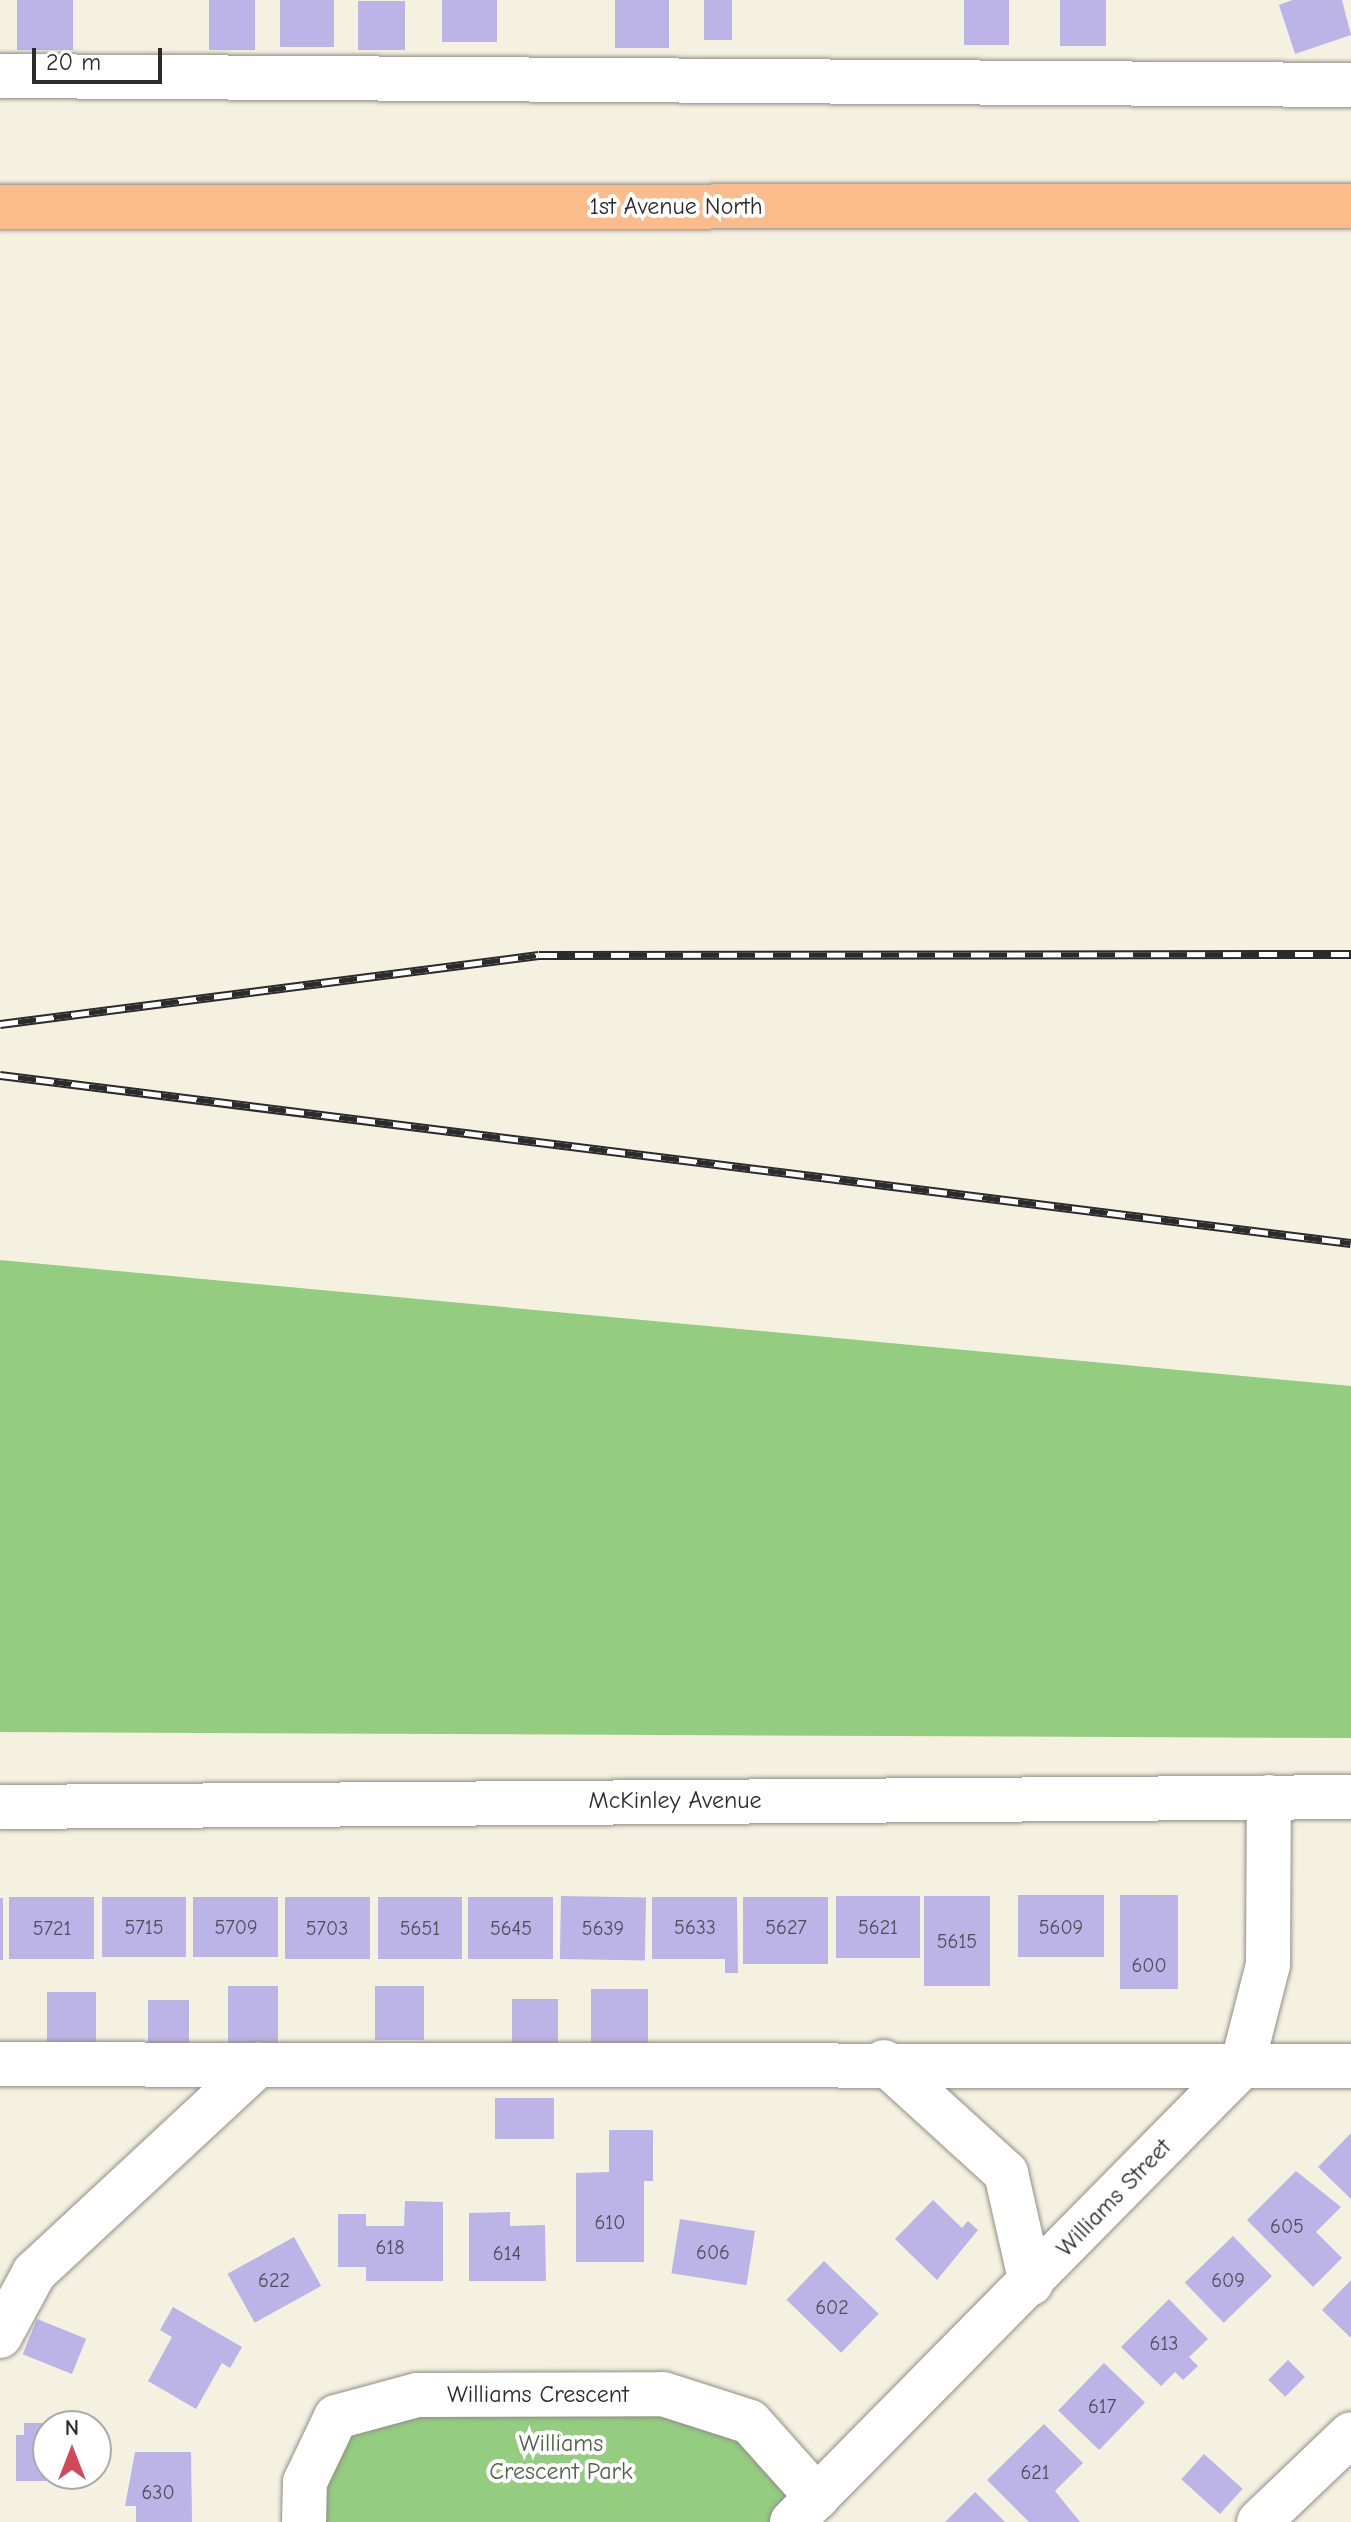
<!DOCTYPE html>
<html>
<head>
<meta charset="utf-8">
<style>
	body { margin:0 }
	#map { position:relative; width:1351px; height:2522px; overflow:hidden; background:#f5f1e1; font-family:"Comic Neue",sans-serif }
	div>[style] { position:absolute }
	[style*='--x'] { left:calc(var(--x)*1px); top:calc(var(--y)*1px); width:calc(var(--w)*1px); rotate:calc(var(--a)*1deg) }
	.green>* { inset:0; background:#94cc80 }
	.building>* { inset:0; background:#bcb3e6; transform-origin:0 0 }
	.roads { filter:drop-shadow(0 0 2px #908e86) drop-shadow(0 0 2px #908e86) }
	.minor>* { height:44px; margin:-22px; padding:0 22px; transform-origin:22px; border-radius:22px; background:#fff }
	.major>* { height:44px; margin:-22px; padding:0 22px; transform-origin:22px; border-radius:22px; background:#f9bc8a }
	.rail>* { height:9px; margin-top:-4.5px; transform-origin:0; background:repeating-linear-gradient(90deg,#fff 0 18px,#2b2b2b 0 36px); box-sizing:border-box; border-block:2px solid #2b2b2b }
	span { translate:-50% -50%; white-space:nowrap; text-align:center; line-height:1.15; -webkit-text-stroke:8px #fff; paint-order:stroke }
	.number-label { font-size:20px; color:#4f4d5a }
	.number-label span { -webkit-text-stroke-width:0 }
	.street-label { font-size:24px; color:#2b2b2b }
	.park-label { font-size:24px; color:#506349 }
	.north { position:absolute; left:32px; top:2410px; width:80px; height:80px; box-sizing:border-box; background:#fff; border:2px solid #aaa; border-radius:50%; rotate:0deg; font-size:22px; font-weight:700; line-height:32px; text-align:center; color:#2b2b2b }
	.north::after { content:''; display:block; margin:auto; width:28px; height:36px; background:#d1495b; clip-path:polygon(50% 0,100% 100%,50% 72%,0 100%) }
	.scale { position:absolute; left:32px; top:48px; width:130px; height:36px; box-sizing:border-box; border:4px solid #2b2b2b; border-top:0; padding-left:10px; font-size:24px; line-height:28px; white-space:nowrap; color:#2b2b2b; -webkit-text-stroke:6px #fff; paint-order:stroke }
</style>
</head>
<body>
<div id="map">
	<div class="green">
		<i style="clip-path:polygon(0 1260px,1351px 1386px,1351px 1738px,0 1732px)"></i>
		<i style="clip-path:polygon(417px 2395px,750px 2422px,817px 2497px,792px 2522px,304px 2522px,336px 2417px)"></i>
	</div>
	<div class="building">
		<i style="left:17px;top:0;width:56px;height:50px"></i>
		<i style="left:209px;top:0;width:46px;height:50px"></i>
		<i style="left:280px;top:0;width:54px;height:47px"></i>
		<i style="left:442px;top:0;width:55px;height:42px"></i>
		<i style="left:615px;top:0;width:54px;height:48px"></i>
		<i style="left:704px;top:0;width:28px;height:40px"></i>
		<i style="left:964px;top:0;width:45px;height:45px"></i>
		<i style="left:1060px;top:0;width:46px;height:46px"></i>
		<i style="clip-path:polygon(1292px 0,1342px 0,1351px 35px,1295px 54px,1279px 5px)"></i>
		<i style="left:358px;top:1px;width:47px;height:49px"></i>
		<i style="left:1104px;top:1895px;width:62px;height:86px;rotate:90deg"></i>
		<i style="left:1178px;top:1895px;width:94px;height:58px;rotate:90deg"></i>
		<i style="left:561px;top:1896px;width:85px;height:63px;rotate:1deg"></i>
		<i style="left:836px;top:1896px;width:84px;height:62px"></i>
		<i style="left:924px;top:1896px;width:66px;height:90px"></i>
		<i style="left:9px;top:1897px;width:85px;height:62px"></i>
		<i style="left:102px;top:1897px;width:84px;height:60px"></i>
		<i style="left:193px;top:1897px;width:85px;height:60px"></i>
		<i style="left:285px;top:1897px;width:85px;height:62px"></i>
		<i style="left:378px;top:1897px;width:84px;height:62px"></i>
		<i style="left:468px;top:1897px;width:85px;height:62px"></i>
		<i style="clip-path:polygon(652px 1897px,737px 1897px,738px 1973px,725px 1973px,725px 1959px,652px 1959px)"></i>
		<i style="left:743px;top:1897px;width:85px;height:67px"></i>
		<i style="left:0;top:1898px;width:3px;height:62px"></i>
		<i style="left:228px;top:1986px;width:50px;height:61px"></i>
		<i style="left:375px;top:1986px;width:49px;height:54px"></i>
		<i style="left:591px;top:1989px;width:57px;height:61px"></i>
		<i style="left:47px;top:1992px;width:49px;height:53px"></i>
		<i style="left:512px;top:1999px;width:46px;height:44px"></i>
		<i style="left:148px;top:2000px;width:41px;height:45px"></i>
		<i style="left:495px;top:2098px;width:59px;height:41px"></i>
		<i style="clip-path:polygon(609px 2130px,653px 2130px,653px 2181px,644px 2181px,644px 2262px,576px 2262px,576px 2173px,609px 2172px)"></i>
		<i style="clip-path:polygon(1351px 2133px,1351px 2199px,1318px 2167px)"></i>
		<i style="clip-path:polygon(1296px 2171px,1341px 2207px,1316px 2232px,1342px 2258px,1313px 2287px,1247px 2220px)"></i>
		<i style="clip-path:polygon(933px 2200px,962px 2228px,968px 2221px,978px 2230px,937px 2280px,895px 2239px)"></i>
		<i style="clip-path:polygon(405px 2201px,443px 2202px,443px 2281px,366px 2281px,366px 2267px,338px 2267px,338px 2214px,366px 2214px,366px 2226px,404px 2226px)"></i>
		<i style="clip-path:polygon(510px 2212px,510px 2226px,545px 2225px,546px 2281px,469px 2281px,469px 2213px)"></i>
		<i style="left:680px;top:2219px;width:76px;height:55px;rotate:9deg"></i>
		<i style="left:1233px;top:2236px;width:56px;height:67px;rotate:46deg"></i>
		<i style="left:294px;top:2237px;width:56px;height:76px;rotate:61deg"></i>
		<i style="left:824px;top:2261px;width:76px;height:54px;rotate:44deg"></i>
		<i style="clip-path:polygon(1351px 2280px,1351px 2338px,1322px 2310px)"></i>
		<i style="clip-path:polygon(1169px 2299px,1208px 2339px,1189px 2357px,1198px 2366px,1183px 2380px,1175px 2372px,1161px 2386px,1121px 2347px)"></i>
		<i style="clip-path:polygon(173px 2307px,242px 2347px,230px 2368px,222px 2363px,196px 2409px,148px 2381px,172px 2337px,160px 2330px)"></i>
		<i style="left:37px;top:2319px;width:53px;height:38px;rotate:22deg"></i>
		<i style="left:1288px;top:2360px;width:24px;height:28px;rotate:45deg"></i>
		<i style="left:1104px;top:2363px;width:57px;height:66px;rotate:44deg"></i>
		<i style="clip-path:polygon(24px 2423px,48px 2423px,48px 2474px,56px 2481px,16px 2481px,16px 2435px,24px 2435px)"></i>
		<i style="clip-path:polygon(1044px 2424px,1083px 2463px,1055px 2491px,1080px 2522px,1029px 2522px,987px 2480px)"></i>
		<i style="clip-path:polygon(135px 2452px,191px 2452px,192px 2522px,136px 2522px,136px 2506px,125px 2506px)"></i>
		<i style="left:1204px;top:2454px;width:52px;height:34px;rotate:42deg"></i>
		<i style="clip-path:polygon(975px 2492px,1005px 2522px,945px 2522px)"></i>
	</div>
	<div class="roads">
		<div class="minor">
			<i style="--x:0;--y:76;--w:1351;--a:0.38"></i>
			<i style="--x:0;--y:1807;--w:1351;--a:-0.42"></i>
			<i style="--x:884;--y:2062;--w:165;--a:42.3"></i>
			<i style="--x:1006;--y:2173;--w:113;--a:77.2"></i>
			<i style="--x:0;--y:2064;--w:258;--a:0.2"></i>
			<i style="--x:0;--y:2336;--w:72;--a:-61.6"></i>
			<i style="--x:34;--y:2273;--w:306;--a:-42.9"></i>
			<i style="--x:258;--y:2065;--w:1093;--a:0.05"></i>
			<i style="--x:304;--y:2522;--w:40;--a:-88.6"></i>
			<i style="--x:305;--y:2482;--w:72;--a:-64.5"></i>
			<i style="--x:336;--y:2417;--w:84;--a:-15.2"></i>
			<i style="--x:417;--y:2395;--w:246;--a:-0.2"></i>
			<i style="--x:663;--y:2394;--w:91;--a:17.8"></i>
			<i style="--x:750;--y:2422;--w:101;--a:48.2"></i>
			<i style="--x:792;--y:2522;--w:641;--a:-45.38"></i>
			<i style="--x:1242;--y:2066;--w:104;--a:-75.6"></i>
			<i style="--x:1268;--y:1965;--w:168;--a:-89.7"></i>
			<i style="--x:1259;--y:2522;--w:127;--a:-43.7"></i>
		</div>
		<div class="major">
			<i style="--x:0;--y:207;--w:1351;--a:-0.04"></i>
		</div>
	</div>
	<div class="rail">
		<i style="--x:0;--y:1024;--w:543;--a:-7.3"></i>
		<i style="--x:539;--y:955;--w:812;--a:-0.07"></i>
		<i style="--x:0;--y:1075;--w:1361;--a:7.09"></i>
	</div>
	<div class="number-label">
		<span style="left:144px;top:1927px">5715</span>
		<span style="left:236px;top:1927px">5709</span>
		<span style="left:695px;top:1927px">5633</span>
		<span style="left:786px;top:1927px">5627</span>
		<span style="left:878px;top:1927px">5621</span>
		<span style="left:1061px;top:1927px">5609</span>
		<span style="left:52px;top:1928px">5721</span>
		<span style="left:327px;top:1928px">5703</span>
		<span style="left:420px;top:1928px">5651</span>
		<span style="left:511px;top:1928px">5645</span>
		<span style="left:603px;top:1928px">5639</span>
		<span style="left:957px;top:1941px">5615</span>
		<span style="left:1149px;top:1965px">600</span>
		<span style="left:610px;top:2222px">610</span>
		<span style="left:1287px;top:2226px">605</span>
		<span style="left:390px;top:2247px">618</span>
		<span style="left:713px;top:2252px">606</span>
		<span style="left:507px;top:2253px">614</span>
		<span style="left:274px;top:2280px">622</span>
		<span style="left:1228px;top:2280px">609</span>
		<span style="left:832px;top:2307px">602</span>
		<span style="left:1164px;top:2343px">613</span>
		<span style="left:1102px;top:2406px">617</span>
		<span style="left:1035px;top:2472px">621</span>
		<span style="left:158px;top:2492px">630</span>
	</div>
	<div class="street-label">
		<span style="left:676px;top:207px">1st Avenue North</span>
		<span style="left:675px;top:1801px">McKinley Avenue</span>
		<span style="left:1114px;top:2198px;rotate:-46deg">Williams Street</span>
		<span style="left:538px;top:2395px">Williams Crescent</span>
	</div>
	<div class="park-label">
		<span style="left:561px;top:2458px">Williams<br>Crescent Park</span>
	</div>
	<div class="north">N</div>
	<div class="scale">20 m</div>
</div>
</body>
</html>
